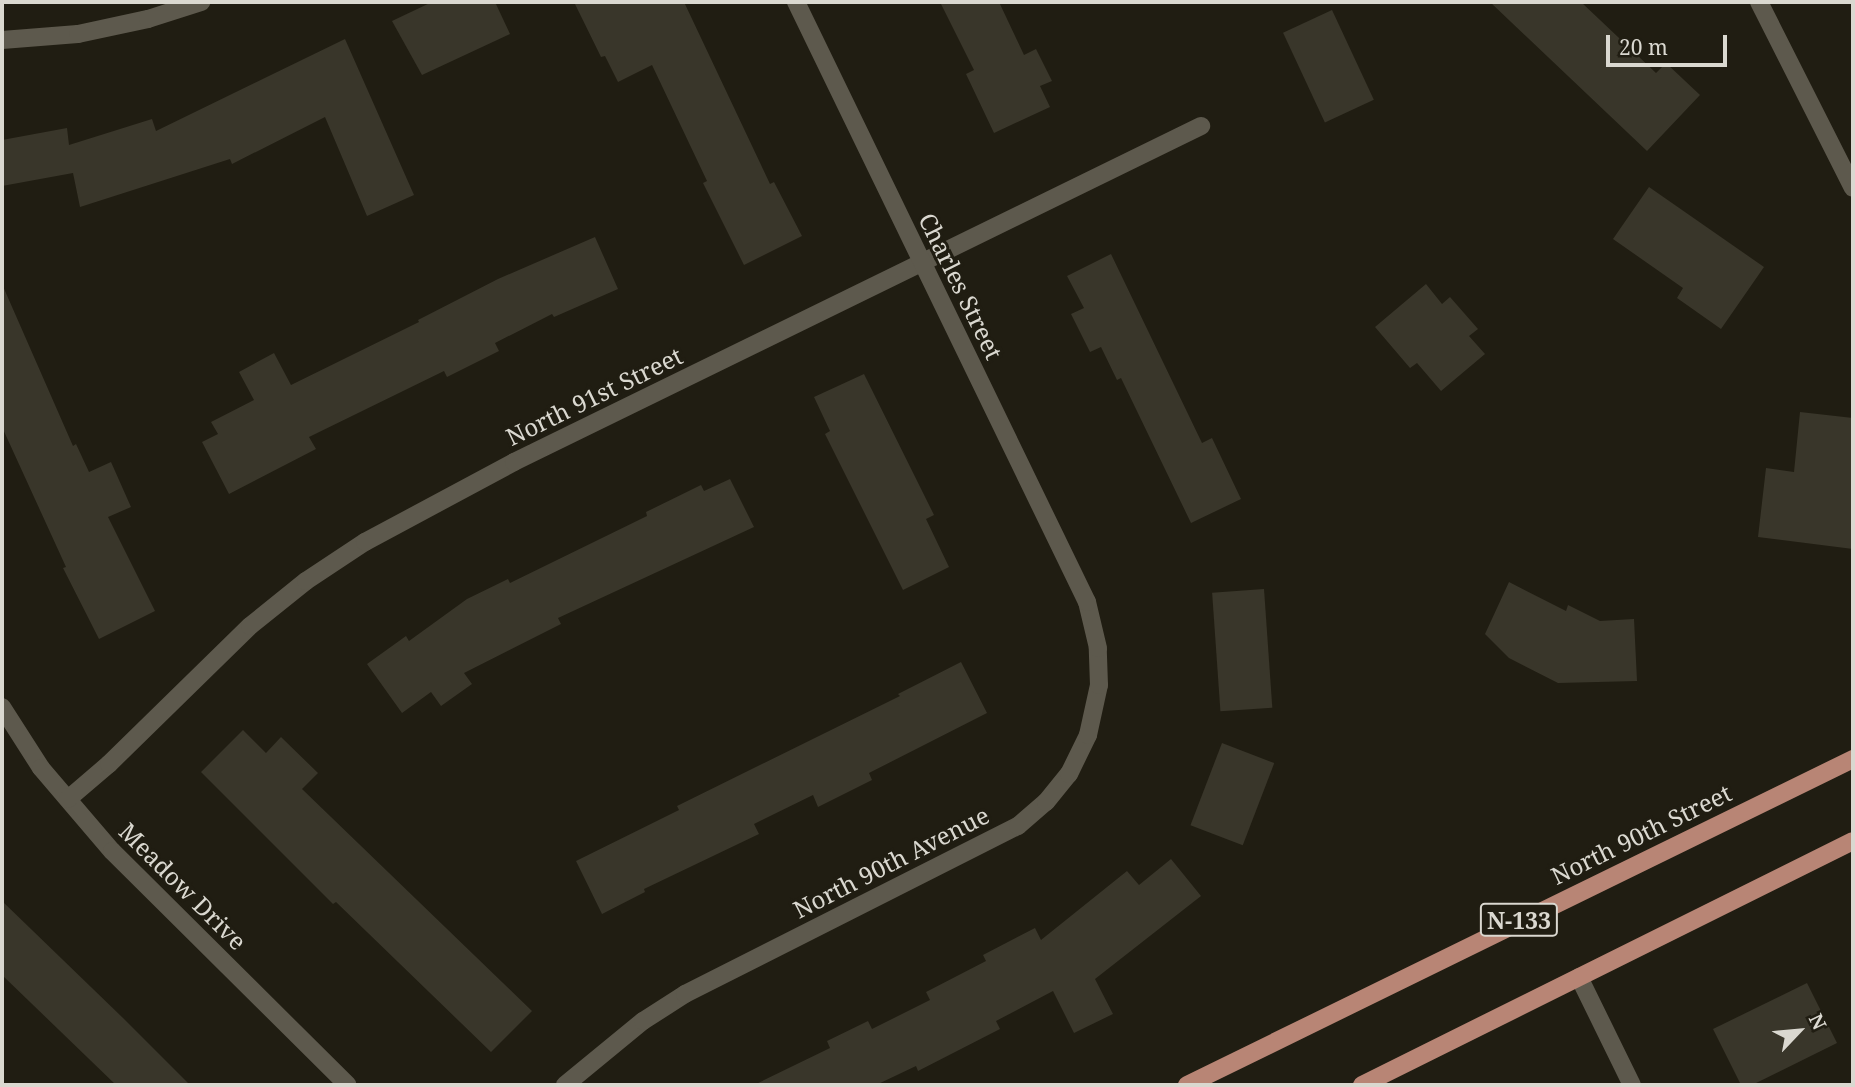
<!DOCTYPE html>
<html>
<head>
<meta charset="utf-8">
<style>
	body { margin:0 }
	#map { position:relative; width:1855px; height:1087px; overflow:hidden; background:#201d12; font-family:"Noto Serif",serif }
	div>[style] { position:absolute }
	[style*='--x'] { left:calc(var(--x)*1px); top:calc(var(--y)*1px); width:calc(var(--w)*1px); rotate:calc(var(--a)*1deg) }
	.building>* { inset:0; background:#39362a; transform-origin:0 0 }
	.minor>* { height:18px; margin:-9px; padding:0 9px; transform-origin:9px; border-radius:9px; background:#5d594d }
	.primary>* { height:18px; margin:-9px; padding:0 9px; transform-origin:9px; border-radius:9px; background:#b88575 }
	span { translate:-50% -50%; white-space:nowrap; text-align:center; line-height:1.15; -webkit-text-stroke:6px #201d12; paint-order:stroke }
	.shield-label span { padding:2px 5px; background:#201d12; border:2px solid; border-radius:5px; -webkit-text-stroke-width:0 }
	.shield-label { font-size:23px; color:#dad8d0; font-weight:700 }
	.street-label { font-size:24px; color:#dad8d0 }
	.frame { position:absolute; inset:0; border:4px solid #dad8d0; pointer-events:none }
	.north { position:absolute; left:1764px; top:996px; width:70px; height:70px; -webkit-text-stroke:5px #201d12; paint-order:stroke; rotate:64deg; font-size:19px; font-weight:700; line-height:28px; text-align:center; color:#dad8d0 }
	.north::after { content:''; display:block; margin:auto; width:24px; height:32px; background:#dad8d0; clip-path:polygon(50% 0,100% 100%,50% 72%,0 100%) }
	.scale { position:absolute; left:1606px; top:35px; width:121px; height:32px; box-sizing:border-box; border:4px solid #dad8d0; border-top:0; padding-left:9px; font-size:21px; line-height:24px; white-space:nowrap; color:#dad8d0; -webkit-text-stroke:5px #201d12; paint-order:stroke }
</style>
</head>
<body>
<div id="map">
	<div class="building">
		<i style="clip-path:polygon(432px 2px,495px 2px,510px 34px,422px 75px,392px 21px)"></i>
		<i style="clip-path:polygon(574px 2px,684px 2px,770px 184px,774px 182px,802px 236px,744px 265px,703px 183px,707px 181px,652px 65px,618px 82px,605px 56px,601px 57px)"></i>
		<i style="clip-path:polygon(940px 2px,999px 2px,1024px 55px,1036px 49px,1052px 81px,1040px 86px,1050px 107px,994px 133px,966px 74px,974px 70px)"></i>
		<i style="clip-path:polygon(1490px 2px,1581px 2px,1656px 73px,1666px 63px,1700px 95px,1647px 151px)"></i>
		<i style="left:1332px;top:10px;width:99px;height:54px;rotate:65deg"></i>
		<i style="clip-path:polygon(345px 39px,414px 195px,367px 216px,325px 117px,232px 164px,230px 159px,80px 207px,73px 173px,2px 186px,2px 140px,67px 128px,69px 145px,152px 119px,156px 131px)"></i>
		<i style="clip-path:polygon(1649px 187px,1764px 267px,1721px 329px,1677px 298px,1683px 288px,1613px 239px)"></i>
		<i style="clip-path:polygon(595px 237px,618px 289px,554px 317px,552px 314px,495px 343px,499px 351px,447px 377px,444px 371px,309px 437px,316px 449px,229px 494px,202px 442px,218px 434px,211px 422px,254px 400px,239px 372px,274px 353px,291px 385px,419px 322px,418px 320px,498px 279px)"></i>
		<i style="clip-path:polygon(1111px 254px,1202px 443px,1212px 438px,1241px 499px,1191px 523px,1121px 378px,1117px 380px,1101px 347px,1090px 352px,1071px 314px,1084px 308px,1067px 276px)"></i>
		<i style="clip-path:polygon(2px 284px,73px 446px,76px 444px,89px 472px,111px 462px,131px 507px,108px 517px,155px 611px,99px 639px,63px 568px,66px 567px,2px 427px)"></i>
		<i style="clip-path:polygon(1426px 284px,1442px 304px,1450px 297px,1478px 329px,1469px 336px,1485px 354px,1441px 391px,1417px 363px,1410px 368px,1375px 327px)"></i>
		<i style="clip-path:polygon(864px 374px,934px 515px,926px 519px,949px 567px,903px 590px,825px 434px,830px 431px,814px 397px)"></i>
		<i style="clip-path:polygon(1800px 412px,1853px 418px,1853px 549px,1758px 537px,1766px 468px,1794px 472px)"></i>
		<i style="clip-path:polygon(730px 479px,754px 527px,558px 618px,561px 624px,464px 673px,472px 684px,441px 706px,431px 692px,402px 713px,367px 664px,406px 636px,409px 641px,467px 599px,508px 579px,510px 583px,647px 516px,646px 512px,701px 485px,704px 491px)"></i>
		<i style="clip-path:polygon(1509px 582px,1566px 611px,1568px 605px,1600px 621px,1634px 619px,1637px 681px,1558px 683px,1509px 658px,1485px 634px)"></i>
		<i style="left:1264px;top:589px;width:119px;height:52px;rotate:86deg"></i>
		<i style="clip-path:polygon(961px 662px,987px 713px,869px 773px,872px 780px,818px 807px,813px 795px,754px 824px,759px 834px,644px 889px,645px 892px,602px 914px,576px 861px,679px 810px,677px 806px,900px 696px,898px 694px)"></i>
		<i style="clip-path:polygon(243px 730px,266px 753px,281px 737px,318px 773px,302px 789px,532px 1011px,491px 1052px,336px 902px,333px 904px,201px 772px)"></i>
		<i style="left:1222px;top:743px;width:56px;height:88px;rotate:21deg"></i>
		<i style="clip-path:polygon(1171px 859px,1201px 896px,1095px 979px,1113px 1014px,1074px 1033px,1053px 991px,996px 1021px,1000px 1029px,918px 1071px,916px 1066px,876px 1085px,754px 1085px,830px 1048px,827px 1041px,868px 1021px,872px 1029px,930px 1000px,926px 992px,986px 961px,983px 955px,1035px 928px,1041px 940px,1127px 871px,1139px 885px)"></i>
		<i style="clip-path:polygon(2px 901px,123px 1018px,190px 1085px,116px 1085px,2px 975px)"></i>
		<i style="clip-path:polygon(1807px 983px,1837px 1043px,1752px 1085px,1741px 1085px,1713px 1029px)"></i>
	</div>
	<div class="minor">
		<i style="--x:1759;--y:2;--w:208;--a:63.2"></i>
		<i style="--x:2;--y:40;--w:76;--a:-4.5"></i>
		<i style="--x:78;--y:34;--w:72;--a:-12.1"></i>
		<i style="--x:148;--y:19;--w:56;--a:-17.8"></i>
		<i style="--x:2;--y:707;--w:72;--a:57.4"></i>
		<i style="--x:41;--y:768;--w:109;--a:49.5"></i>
		<i style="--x:112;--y:851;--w:332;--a:44.8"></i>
		<i style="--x:68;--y:799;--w:54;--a:-40.5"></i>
		<i style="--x:109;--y:764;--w:197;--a:-44.4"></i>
		<i style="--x:250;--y:626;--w:72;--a:-38.8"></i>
		<i style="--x:306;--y:581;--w:71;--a:-33.5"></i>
		<i style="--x:365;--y:542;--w:169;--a:-28.2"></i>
		<i style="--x:514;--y:462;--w:765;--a:-26.06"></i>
		<i style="--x:1579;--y:977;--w:120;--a:63.9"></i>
		<i style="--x:565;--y:1085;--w:101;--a:-39.4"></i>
		<i style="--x:643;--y:1021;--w:50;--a:-32.7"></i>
		<i style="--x:685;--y:994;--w:373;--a:-26.8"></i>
		<i style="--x:1018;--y:826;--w:37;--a:-41"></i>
		<i style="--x:1046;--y:802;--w:36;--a:-51"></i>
		<i style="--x:1069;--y:774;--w:43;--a:-64"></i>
		<i style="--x:1088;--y:735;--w:51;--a:-77.6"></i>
		<i style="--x:1099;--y:685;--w:37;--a:-92"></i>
		<i style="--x:1098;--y:648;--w:47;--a:-103.4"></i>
		<i style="--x:1087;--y:602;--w:667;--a:-115.87"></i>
	</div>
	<div class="primary">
		<i style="--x:1187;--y:1085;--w:742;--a:-26.08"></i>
		<i style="--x:1362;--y:1085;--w:548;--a:-26.42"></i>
	</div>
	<div class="shield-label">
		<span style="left:1519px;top:920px">N-133</span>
	</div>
	<div class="street-label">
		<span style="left:961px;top:286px;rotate:64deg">Charles Street</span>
		<span style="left:594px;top:396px;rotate:-26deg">North 91st Street</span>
		<span style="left:1641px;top:834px;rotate:-26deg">North 90th Street</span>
		<span style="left:891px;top:862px;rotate:-27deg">North 90th Avenue</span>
		<span style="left:183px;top:886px;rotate:45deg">Meadow Drive</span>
	</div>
	<div class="frame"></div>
	<div class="north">N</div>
	<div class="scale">20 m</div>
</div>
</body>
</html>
